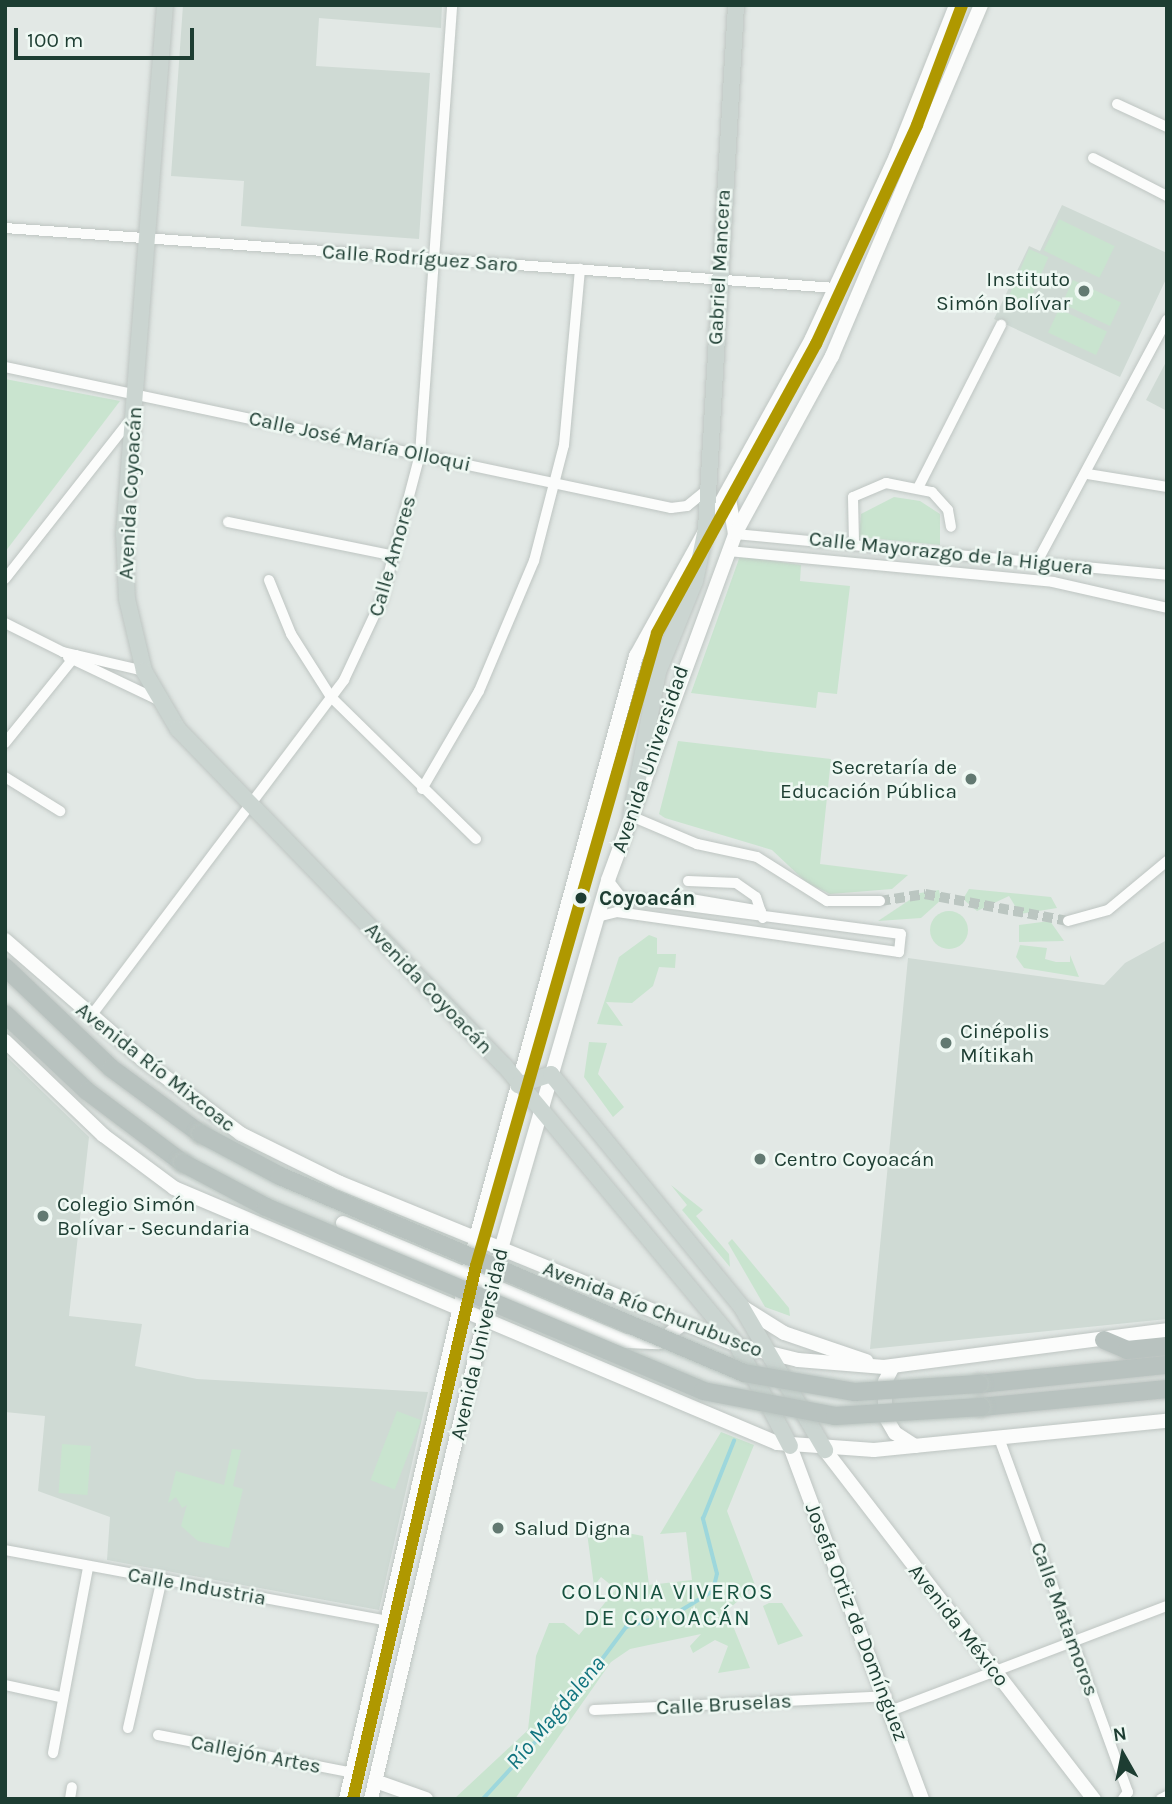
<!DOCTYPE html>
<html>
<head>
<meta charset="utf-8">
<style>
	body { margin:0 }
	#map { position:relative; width:1172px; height:1804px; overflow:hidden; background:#e2e8e5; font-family:Karla,sans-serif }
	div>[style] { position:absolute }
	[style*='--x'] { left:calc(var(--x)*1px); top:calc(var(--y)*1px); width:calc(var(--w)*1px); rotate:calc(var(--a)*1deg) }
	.built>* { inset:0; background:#cfdad4 }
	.green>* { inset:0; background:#c9e4cf; transform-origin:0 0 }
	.round { border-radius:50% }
	.stream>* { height:3.5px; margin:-1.75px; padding:0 1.75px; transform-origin:1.75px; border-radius:1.75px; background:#9dd7dc }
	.street-tunnel>* { height:10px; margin-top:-5px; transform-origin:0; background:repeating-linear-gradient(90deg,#bbc6c1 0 10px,transparent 0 15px) }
	.roads { filter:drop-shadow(0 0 2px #bec5c2) drop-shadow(0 0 2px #bec5c2) }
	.street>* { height:10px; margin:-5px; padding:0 5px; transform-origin:5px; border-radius:5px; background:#fbfcfb }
	.secondary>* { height:14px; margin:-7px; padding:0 7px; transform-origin:7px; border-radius:7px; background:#fbfcfb }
	.primary>* { height:16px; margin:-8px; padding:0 8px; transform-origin:8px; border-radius:8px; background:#cbd5d1 }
	.highway>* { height:18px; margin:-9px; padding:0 9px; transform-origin:9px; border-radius:9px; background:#b8c2bf }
	.bridges { filter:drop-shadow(0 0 2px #bbc5c1) drop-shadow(0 0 2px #bbc5c1) }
	.highway-bridge>* { height:18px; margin:-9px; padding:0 9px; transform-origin:9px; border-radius:9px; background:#b8c2bf }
	.metro-1>* { height:12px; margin:-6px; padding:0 6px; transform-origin:6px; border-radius:6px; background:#af9800 }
	.dots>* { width:19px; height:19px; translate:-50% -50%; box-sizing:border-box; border:4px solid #eff8f3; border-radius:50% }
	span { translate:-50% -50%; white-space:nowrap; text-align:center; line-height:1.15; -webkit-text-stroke:5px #eff8f3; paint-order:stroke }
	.street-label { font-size:21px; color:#1d3d32 }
	.poi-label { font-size:21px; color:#1d3d32 }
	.right { translate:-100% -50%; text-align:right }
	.left { translate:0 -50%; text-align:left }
	.stop-label { font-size:21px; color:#1d3d32; font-weight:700 }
	.neighbourhood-label { font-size:23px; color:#17513f; letter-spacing:2px }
	.water-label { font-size:23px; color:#11747f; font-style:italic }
	.frame { position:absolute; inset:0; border:7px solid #1d3d32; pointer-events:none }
	.north { position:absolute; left:1088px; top:1720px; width:70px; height:70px; -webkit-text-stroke:5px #eff8f3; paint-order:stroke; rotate:351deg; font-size:19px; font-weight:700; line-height:28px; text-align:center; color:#1d3d32 }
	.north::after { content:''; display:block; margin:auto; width:24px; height:32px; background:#1d3d32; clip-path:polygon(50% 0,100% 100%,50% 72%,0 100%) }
	.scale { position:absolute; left:14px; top:28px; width:180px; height:32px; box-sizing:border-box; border:4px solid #1d3d32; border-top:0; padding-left:9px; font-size:21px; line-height:24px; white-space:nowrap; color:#1d3d32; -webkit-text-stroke:5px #eff8f3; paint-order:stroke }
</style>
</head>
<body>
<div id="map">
	<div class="built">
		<i style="clip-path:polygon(183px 5px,442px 5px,441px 28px,319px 18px,316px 66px,430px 73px,419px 239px,241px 226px,244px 181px,171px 176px)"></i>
		<i style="clip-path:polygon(1062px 205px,1167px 253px,1167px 277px,1120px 377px,994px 319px,1029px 246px,1040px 251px)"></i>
		<i style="clip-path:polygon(1167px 360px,1167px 411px,1146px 400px)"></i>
		<i style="clip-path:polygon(1167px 940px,1167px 1319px,870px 1349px,908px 958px,1104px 985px,1125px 963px)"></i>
		<i style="clip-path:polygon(5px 1055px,89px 1137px,69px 1316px,142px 1324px,135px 1366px,197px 1379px,428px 1392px,379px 1610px,107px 1560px,110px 1517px,38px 1491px,45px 1416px,5px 1412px)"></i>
	</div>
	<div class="green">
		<i style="left:1059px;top:219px;width:62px;height:35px;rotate:26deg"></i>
		<i style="left:1029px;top:249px;width:21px;height:55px;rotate:23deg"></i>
		<i style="left:1073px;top:280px;width:53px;height:26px;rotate:25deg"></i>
		<i style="left:1059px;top:309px;width:53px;height:26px;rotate:25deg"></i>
		<i style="clip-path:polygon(5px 379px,120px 401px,5px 552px)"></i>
		<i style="clip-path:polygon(894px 497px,920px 501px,940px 514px,940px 545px,859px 537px,861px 514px)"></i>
		<i style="clip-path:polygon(740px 556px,801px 565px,800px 581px,850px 586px,837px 694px,818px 692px,816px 708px,691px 693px)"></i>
		<i style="clip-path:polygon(678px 741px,831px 759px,820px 864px,908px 875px,892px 889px,830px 894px,806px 882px,772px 850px,665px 818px,659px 814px)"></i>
		<i style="clip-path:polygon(969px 889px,1051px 897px,1057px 908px,1020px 914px,1009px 896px,977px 911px,963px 899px)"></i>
		<i style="clip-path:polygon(939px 890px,941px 900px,921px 918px,878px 921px,920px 893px)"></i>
		<i class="round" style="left:930px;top:911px;width:38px;height:38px"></i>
		<i style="clip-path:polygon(1050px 921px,1064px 941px,1019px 942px,1019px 925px)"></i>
		<i style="clip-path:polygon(649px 935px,657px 938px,657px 954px,676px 954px,675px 968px,659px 967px,653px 986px,632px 1003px,606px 1002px,623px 1026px,597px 1024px,619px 957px)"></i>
		<i style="clip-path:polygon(1020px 945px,1047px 948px,1045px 959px,1056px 962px,1070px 962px,1070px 955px,1079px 977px,1024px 968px,1016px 957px)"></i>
		<i style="clip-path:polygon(589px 1042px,607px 1043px,598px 1074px,624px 1107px,613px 1117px,584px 1077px)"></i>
		<i style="clip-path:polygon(671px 1185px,703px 1210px,696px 1216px,729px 1254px,730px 1267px,682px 1210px,687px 1205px)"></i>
		<i style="clip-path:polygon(732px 1239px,789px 1308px,790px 1316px,765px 1307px,728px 1243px)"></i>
		<i style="left:397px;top:1411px;width:26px;height:74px;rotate:21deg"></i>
		<i style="clip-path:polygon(721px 1432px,754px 1445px,727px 1511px,755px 1585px,727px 1611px,750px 1668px,718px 1673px,728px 1646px,715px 1640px,693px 1653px,690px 1646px,701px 1634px,630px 1649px,611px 1662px,515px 1799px,454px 1799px,528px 1730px,536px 1656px,549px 1623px,564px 1623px,579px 1635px,616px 1589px,601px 1577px,594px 1586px,586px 1525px,643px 1536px,649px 1585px,692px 1580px,686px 1532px,660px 1534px)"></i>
		<i style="left:62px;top:1444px;width:29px;height:49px;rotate:4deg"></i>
		<i style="clip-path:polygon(232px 1449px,241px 1450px,233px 1486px,243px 1489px,229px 1548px,198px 1541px,181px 1526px,187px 1505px,182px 1508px,176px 1497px,168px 1503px,176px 1471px,224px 1485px)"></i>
		<i style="clip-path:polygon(769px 1603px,782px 1603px,803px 1636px,778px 1645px,763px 1606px)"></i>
	</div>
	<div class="stream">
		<i style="--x:483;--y:1799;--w:117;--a:-47.4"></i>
		<i style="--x:562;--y:1713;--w:107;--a:-53.3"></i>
		<i style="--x:626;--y:1627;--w:56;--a:-16.5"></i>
		<i style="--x:680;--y:1611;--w:39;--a:-31"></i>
		<i style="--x:713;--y:1591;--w:17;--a:-77"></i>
		<i style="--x:717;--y:1574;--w:57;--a:-104.3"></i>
		<i style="--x:703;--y:1519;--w:84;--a:-68.3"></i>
	</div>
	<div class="street-tunnel">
		<i style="--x:880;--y:901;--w:46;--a:-8.8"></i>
		<i style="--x:925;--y:894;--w:146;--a:10.7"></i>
	</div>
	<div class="roads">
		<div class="street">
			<i style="--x:1117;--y:104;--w:55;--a:24.7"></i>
			<i style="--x:1093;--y:158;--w:83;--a:27.2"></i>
			<i style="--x:5;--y:228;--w:832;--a:4.13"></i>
			<i style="--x:5;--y:367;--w:681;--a:11.95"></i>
			<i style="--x:671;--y:508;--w:16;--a:-7"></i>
			<i style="--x:687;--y:506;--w:27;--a:-39"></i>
			<i style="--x:1088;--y:474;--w:80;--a:9.3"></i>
			<i style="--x:919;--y:486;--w:181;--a:-63"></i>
			<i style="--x:228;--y:522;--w:170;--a:11.5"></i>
			<i style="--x:735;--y:534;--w:434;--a:5.4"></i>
			<i style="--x:854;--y:542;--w:45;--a:-91.3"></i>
			<i style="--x:853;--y:497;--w:36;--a:-23"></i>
			<i style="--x:886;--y:483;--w:47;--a:11.1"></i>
			<i style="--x:932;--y:492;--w:24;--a:48"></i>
			<i style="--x:948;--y:510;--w:17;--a:80"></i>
			<i style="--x:728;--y:551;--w:326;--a:5.4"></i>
			<i style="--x:1053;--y:582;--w:117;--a:12.8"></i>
			<i style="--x:1037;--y:562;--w:275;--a:-61.8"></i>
			<i style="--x:5;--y:579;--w:204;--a:-51.8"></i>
			<i style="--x:269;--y:580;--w:58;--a:67.8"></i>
			<i style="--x:291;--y:634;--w:75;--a:57.6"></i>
			<i style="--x:331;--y:697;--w:203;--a:44.4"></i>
			<i style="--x:5;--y:623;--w:65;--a:26.6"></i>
			<i style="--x:63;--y:652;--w:83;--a:13.2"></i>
			<i style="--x:68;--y:657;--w:100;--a:25.5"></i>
			<i style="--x:5;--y:743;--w:113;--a:-51.1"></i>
			<i style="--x:5;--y:777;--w:65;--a:31.7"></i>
			<i style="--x:422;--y:789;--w:113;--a:-59.8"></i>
			<i style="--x:479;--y:691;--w:141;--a:-67.1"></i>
			<i style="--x:534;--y:561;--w:120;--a:-75.5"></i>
			<i style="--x:564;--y:445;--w:177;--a:-84.8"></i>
			<i style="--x:631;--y:816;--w:72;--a:23"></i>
			<i style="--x:697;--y:844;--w:61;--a:12.2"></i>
			<i style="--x:757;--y:857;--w:83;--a:32.2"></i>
			<i style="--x:827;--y:901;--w:53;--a:0"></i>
			<i style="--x:688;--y:881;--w:48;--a:2.4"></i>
			<i style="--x:736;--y:883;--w:24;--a:35"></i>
			<i style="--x:756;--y:897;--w:22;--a:72"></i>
			<i style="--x:685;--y:898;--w:77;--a:9.7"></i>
			<i style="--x:597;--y:917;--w:21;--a:-14"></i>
			<i style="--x:617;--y:912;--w:285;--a:8.1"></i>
			<i style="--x:899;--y:952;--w:18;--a:-84"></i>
			<i style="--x:901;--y:934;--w:282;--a:-172.5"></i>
			<i style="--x:621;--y:897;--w:21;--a:-127"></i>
			<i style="--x:1068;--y:921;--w:41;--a:-15.4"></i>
			<i style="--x:1108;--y:910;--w:77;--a:-39.7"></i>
			<i style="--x:91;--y:1016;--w:421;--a:-53"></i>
			<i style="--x:344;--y:680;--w:89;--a:-64.9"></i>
			<i style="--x:382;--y:599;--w:150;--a:-75.3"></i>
			<i style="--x:420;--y:454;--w:450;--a:-85.9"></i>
			<i style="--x:999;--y:1438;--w:377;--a:70"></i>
			<i style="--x:1128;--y:1792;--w:9;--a:126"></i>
			<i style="--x:5;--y:1550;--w:391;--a:10.5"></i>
			<i style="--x:5;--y:1685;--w:56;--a:12.3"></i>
			<i style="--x:594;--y:1710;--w:293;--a:-2.7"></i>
			<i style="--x:893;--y:1710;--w:293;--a:-20.8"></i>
			<i style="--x:128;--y:1728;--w:154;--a:-77.2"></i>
			<i style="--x:158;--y:1735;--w:200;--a:11"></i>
			<i style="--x:53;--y:1753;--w:188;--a:-79.3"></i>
			<i style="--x:70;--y:1799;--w:12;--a:-81"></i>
			<i style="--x:1161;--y:1799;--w:7;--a:-27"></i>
		</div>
		<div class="secondary">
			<i style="--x:728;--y:493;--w:42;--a:80.3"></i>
			<i style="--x:5;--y:940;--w:183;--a:41"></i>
			<i style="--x:143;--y:1060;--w:123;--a:37.1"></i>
			<i style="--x:241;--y:1134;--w:110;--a:26.3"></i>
			<i style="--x:340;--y:1183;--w:429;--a:22.2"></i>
			<i style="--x:737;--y:1345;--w:63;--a:13.8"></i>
			<i style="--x:798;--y:1360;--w:86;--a:4.7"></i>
			<i style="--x:884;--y:1367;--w:285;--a:-7.4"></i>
			<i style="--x:5;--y:1041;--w:136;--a:43.8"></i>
			<i style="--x:103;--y:1135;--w:89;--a:36.7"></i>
			<i style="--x:174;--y:1188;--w:655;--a:22.92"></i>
			<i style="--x:777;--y:1443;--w:97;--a:4.1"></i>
			<i style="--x:874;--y:1450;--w:294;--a:-5.7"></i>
			<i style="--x:343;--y:1223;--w:306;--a:22.7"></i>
			<i style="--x:625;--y:1341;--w:34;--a:2"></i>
			<i style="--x:659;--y:1342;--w:29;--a:-38"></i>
			<i style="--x:744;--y:1308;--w:47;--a:32"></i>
			<i style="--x:784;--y:1333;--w:87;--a:18.9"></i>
			<i style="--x:893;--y:1366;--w:18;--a:117"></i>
			<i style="--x:885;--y:1382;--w:34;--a:90"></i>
			<i style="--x:885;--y:1416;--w:20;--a:60"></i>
			<i style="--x:895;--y:1433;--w:24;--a:33"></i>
			<i style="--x:790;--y:1446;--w:377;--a:69.5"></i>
			<i style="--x:825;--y:1450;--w:441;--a:52.4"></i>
			<i style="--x:378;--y:1782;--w:51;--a:19.5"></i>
			<i style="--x:346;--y:1799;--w:576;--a:-76.95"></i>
			<i style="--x:476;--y:1238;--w:604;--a:-74.63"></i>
			<i style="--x:636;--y:656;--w:363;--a:-61"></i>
			<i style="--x:812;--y:338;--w:200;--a:-65.2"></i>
			<i style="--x:896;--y:156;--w:162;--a:-68.3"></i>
			<i style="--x:371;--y:1799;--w:565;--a:-76.7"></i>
			<i style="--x:501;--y:1249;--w:384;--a:-73.8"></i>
			<i style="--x:608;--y:880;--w:369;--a:-69.8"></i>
			<i style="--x:735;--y:534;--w:203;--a:-61.4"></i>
			<i style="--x:832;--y:356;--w:381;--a:-67"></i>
		</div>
		<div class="primary">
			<i style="--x:165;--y:5;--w:530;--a:94.44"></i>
			<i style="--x:124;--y:533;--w:66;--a:87.4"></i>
			<i style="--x:127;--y:599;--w:74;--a:76.7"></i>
			<i style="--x:144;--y:671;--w:67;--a:59.6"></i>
			<i style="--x:178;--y:729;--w:468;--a:45.9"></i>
			<i style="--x:504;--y:1065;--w:364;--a:50.2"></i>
			<i style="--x:737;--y:1345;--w:114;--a:62.3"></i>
			<i style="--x:631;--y:816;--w:147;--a:-79.4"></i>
			<i style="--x:658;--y:672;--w:98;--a:-67.9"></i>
			<i style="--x:695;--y:581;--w:53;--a:-78.1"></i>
			<i style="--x:706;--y:529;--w:525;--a:-86.72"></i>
			<i style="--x:518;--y:1085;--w:35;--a:-18"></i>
			<i style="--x:551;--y:1074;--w:300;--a:50.7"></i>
			<i style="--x:741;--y:1306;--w:167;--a:59.7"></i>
		</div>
		<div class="highway">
			<i style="--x:5;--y:967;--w:146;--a:43.6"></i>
			<i style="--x:111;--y:1068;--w:112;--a:36.3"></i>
			<i style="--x:5;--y:1014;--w:112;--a:43.2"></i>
			<i style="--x:87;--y:1091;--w:120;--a:36.9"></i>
			<i style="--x:1104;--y:1340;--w:25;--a:23"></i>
			<i style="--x:1127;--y:1350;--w:40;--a:-5.7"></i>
			<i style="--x:979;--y:1384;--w:189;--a:-5.8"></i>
			<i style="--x:981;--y:1407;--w:187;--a:-5.5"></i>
		</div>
	</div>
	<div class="bridges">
		<div class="highway-bridge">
			<i style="--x:201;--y:1134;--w:89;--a:28"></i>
			<i style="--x:280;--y:1176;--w:504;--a:23"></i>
			<i style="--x:744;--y:1373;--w:113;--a:9.7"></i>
			<i style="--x:855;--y:1392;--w:124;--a:-3.7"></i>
			<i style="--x:183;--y:1163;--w:94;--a:27.9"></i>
			<i style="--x:266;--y:1207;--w:474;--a:22.8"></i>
			<i style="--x:703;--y:1391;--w:134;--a:10.7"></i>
			<i style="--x:835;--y:1416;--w:146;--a:-3.5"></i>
		</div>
	</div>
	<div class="metro-1">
		<i style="--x:353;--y:1799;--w:547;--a:-77.01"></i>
		<i style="--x:476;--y:1266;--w:658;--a:-74.04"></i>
		<i style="--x:657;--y:633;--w:330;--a:-61.2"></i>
		<i style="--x:816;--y:344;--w:241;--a:-65.2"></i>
		<i style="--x:917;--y:125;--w:128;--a:-69.4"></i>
	</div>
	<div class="dots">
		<i style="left:1084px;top:291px;background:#627971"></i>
		<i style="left:971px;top:779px;background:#627971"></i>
		<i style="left:581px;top:898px;background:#1d3d32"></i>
		<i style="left:946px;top:1043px;background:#627971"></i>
		<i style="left:760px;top:1159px;background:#627971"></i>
		<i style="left:43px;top:1216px;background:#627971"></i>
		<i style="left:498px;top:1528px;background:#627971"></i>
	</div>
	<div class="street-label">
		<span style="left:420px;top:258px;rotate:4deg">Calle Rodríguez Saro</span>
		<span style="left:719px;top:267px;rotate:-87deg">Gabriel Mancera</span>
		<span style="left:360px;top:441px;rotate:12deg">Calle José María Olloqui</span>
		<span style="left:130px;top:493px;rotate:-87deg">Avenida Coyoacán</span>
		<span style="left:951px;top:553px;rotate:6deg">Calle Mayorazgo de la Higuera</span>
		<span style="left:392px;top:556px;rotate:-74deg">Calle Amores</span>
		<span style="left:650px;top:759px;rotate:-71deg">Avenida Universidad</span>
		<span style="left:429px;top:988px;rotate:46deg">Avenida Coyoacán</span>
		<span style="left:156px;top:1067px;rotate:38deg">Avenida Río Mixcoac</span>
		<span style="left:653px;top:1309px;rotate:21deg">Avenida Río Churubusco</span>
		<span style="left:479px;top:1344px;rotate:-77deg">Avenida Universidad</span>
		<span style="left:197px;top:1586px;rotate:10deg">Calle Industria</span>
		<span style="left:1065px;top:1619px;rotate:70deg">Calle Matamoros</span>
		<span style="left:857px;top:1622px;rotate:69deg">Josefa Ortiz de Domínguez</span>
		<span style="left:959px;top:1625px;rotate:52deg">Avenida México</span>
		<span style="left:724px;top:1704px;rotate:-3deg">Calle Bruselas</span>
		<span style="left:256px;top:1754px;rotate:11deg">Callejón Artes</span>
	</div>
	<div class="poi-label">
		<span class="right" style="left:1070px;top:291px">Instituto<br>Simón Bolívar</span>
		<span class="right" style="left:957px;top:779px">Secretaría de<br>Educación Pública</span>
		<span class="left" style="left:960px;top:1043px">Cinépolis<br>Mítikah</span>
		<span class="left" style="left:774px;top:1159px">Centro Coyoacán</span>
		<span class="left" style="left:57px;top:1216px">Colegio Simón<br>Bolívar - Secundaria</span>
		<span class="left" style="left:514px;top:1528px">Salud Digna</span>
	</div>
	<div class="stop-label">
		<span class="left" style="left:599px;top:898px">Coyoacán</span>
	</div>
	<div class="neighbourhood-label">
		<span style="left:668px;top:1605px">COLONIA VIVEROS<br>DE COYOACÁN</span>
	</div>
	<div class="water-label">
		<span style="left:556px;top:1713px;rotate:-50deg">Río Magdalena</span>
	</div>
	<div class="frame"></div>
	<div class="north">N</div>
	<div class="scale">100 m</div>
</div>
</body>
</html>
